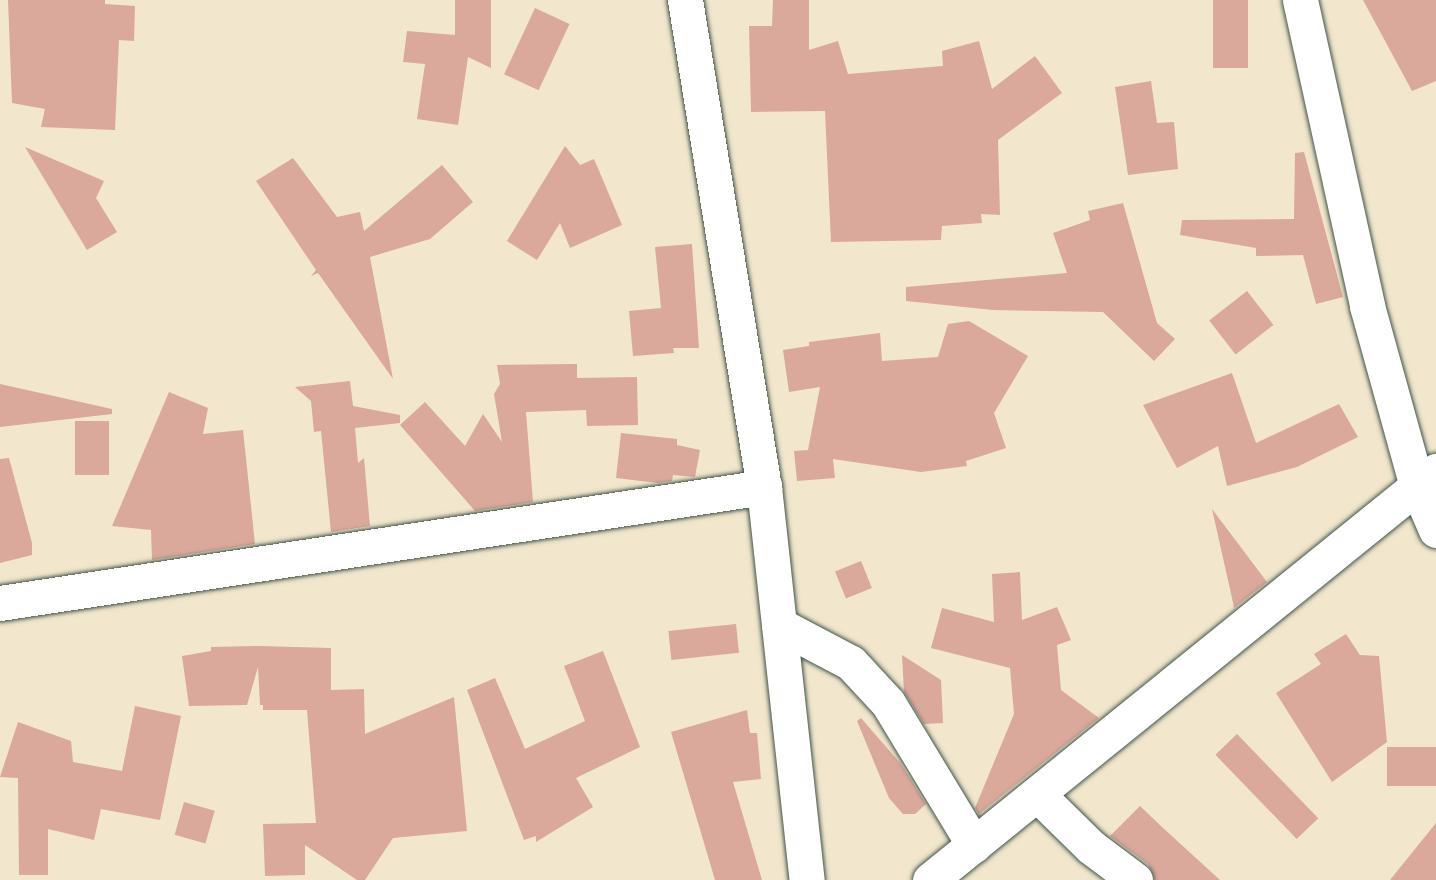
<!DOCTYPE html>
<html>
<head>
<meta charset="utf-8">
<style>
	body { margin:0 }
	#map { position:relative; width:1436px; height:880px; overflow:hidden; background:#f2e6cc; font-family:Mynerve,sans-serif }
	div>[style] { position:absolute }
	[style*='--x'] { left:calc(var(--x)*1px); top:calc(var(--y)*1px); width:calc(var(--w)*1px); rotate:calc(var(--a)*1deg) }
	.building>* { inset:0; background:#daa99c; transform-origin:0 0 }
	.roads { filter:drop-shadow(0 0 2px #3f564b) drop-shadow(0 0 2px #3f564b) }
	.minor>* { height:35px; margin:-17.5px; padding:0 17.5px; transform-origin:17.5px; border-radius:17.5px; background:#fff }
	span { translate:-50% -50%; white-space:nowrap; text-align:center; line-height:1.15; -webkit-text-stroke:7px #fbf7ec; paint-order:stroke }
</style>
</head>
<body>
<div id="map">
	<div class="building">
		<i style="clip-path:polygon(8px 0,105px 0,105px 4px,135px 6px,134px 41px,119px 40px,115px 130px,41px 127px,45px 109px,12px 103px)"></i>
		<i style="clip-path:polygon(455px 0,491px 0,491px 68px,468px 57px,458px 125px,417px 119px,425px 64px,403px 62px,407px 31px,455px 35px)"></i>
		<i style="clip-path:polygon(773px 0,809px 0,809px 50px,838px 41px,848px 74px,943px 66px,942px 51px,979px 41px,992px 89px,1035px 56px,1062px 93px,998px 140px,1000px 215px,981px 214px,982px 223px,942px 226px,941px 240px,831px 242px,825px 111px,751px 112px,749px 26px,772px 26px)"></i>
		<i style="left:1213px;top:0;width:35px;height:68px"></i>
		<i style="clip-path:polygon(1363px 0,1436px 0,1436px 81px,1412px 91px)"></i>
		<i style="left:535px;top:8px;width:38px;height:73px;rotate:25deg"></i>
		<i style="clip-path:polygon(1151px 81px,1157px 123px,1174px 122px,1178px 169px,1128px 175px,1115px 87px)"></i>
		<i style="clip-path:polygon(565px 146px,580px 165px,594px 159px,622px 225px,570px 248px,560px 223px,537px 260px,507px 241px)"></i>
		<i style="clip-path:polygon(25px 147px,104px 181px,96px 198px,117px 232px,87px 250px)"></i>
		<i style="clip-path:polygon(1304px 152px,1343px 297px,1316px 304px,1303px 255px,1256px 256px,1256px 248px,1180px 235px,1182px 220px,1294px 219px,1295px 153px)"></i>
		<i style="clip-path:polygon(293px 158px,337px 217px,360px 212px,364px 231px,442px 165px,473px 202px,430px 239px,370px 257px,393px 379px,318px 273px,311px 276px,316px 270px,256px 181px)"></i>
		<i style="clip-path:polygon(1123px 203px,1157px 323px,1175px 339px,1154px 361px,1103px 312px,993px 310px,906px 301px,906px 287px,1067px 273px,1053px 233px,1090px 220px,1088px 211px)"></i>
		<i style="clip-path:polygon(692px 244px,699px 348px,673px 348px,674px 353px,633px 356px,629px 311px,661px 308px,655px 247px)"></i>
		<i style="left:1247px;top:291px;width:43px;height:48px;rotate:52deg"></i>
		<i style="clip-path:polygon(969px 321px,1028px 356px,994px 413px,1006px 448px,966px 461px,967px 466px,921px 472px,833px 459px,835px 478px,797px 481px,794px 451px,808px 450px,820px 387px,789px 392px,783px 350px,809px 346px,809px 342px,880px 333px,882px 361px,938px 357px,948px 324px)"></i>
		<i style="clip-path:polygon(577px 364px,577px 378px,637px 377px,638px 425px,587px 426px,586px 410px,526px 412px,533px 502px,475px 511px,400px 425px,425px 402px,465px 446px,483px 414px,502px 442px,494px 394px,500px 384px,497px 365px)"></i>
		<i style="clip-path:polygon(1232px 373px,1256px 443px,1339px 404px,1358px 437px,1297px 467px,1227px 486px,1218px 446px,1177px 468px,1143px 405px)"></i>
		<i style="clip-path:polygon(350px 381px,353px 406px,400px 415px,400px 423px,355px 428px,358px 463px,364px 458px,370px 526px,331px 532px,321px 431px,314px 432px,311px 401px,295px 387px)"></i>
		<i style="clip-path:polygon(0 384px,112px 409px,112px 414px,0 427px)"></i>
		<i style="clip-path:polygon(169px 392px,208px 408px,203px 434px,243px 430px,255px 544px,152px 560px,151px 530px,112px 526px)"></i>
		<i style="left:75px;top:421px;width:34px;height:54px"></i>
		<i style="clip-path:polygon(621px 433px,677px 439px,677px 445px,700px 450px,695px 477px,673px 475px,672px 481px,658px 483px,616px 478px)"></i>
		<i style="clip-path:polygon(9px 458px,32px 543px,32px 555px,0 563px,0 459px)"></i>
		<i style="clip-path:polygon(1212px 509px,1267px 582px,1234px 608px,1232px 598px)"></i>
		<i style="left:861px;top:561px;width:29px;height:28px;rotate:68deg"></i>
		<i style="clip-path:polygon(1020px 572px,1022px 620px,1057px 607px,1071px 640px,1057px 645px,1061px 690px,1099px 718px,979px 814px,975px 808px,1014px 714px,1010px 668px,931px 648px,942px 608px,994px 622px,992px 574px)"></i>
		<i style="left:736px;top:624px;width:29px;height:68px;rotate:84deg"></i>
		<i style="clip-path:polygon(1346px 634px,1360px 655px,1379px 656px,1387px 742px,1332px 782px,1276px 693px,1321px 664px,1314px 654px)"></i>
		<i style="clip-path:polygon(259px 646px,331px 648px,331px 690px,364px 689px,365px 734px,454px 697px,467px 831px,393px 838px,365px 880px,357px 880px,305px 845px,305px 875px,265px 876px,263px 824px,316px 823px,307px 710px,263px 710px,263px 705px,260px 705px,258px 667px,247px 705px,189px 706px,182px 656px,211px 651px,211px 647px)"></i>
		<i style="clip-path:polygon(603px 651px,640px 747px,576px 778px,593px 807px,536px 842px,536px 836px,524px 840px,467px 690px,495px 678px,525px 749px,585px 721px,564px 666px)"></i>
		<i style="clip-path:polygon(902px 655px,941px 680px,943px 723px,924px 724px,904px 692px)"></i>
		<i style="clip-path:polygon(135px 706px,181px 716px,160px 820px,101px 809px,94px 840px,48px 829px,48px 875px,19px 875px,18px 778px,0 777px,18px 722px,71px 741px,73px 762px,122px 771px)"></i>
		<i style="clip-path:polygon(747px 710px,750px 733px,757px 733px,761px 779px,733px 782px,762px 880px,715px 880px,671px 732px)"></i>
		<i style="clip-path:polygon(861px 718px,901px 764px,926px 804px,915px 814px,903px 814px,889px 798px,857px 721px)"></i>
		<i style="left:1237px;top:734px;width:117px;height:30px;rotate:46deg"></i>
		<i style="left:1436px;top:747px;width:39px;height:49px;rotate:90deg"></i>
		<i style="left:184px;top:802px;width:32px;height:34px;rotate:16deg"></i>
		<i style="clip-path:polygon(1140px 806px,1162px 827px,1220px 880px,1155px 880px,1148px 864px,1110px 836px)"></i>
		<i style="clip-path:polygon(1436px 823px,1436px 880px,1390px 880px)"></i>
	</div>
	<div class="roads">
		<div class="minor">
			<i style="--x:685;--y:0;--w:493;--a:80.8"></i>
			<i style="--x:764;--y:487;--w:395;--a:83.8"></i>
			<i style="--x:1300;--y:0;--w:313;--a:77.6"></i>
			<i style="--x:1367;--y:306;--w:187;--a:74.5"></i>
			<i style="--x:1417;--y:486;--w:48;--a:66.6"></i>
			<i style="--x:0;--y:603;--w:773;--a:-8.63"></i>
			<i style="--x:779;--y:625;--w:81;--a:27.8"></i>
			<i style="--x:851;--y:663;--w:54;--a:47.2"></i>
			<i style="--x:888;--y:703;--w:166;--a:58.8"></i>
			<i style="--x:1037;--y:794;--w:76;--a:44.5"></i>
			<i style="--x:1091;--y:847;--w:55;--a:36.9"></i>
			<i style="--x:930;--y:880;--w:651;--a:-38.95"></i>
		</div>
	</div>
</div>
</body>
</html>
